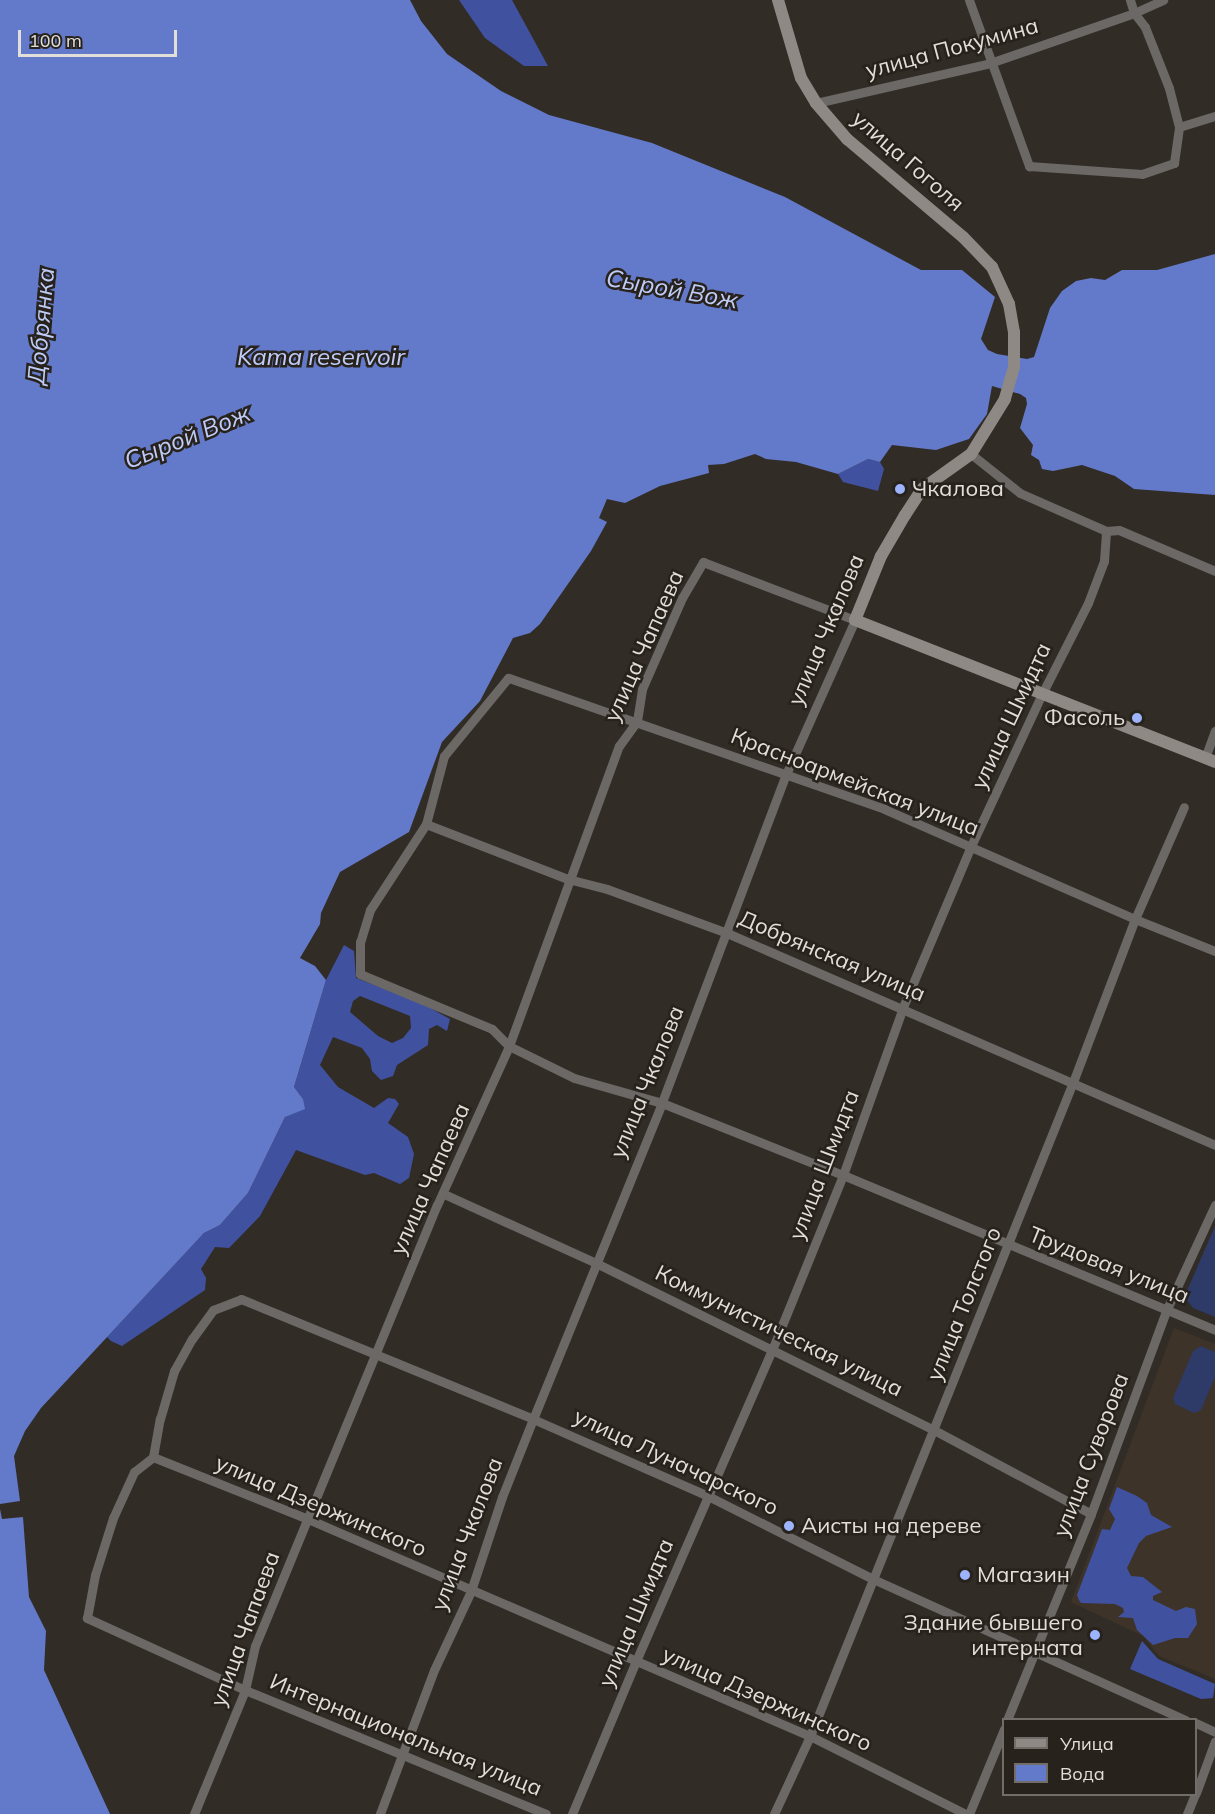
<!DOCTYPE html>
<html>
<head>
<meta charset="utf-8">
<style>
	body { margin:0 }
	#map { position:relative; width:1215px; height:1814px; overflow:hidden; background:#322c26; font-family:Mulish,sans-serif }
	div>[style] { position:absolute }
	[style*='--x'] { left:calc(var(--x)*1px); top:calc(var(--y)*1px); width:calc(var(--w)*1px); rotate:calc(var(--a)*1deg) }
	.built>* { inset:0; background:#3e3329 }
	.green>* { inset:0; background:#2e3a67 }
	.forest>* { inset:0; background:#40529f }
	.water>* { inset:0; background:#6379c9 }
	.minor>* { height:9px; margin:-4.5px; padding:0 4.5px; transform-origin:4.5px; border-radius:4.5px; background:#6b6865 }
	.secondary>* { height:12px; margin:-6px; padding:0 6px; transform-origin:6px; border-radius:6px; background:#8e8984 }
	.dots>* { width:16px; height:16px; translate:-50% -50%; box-sizing:border-box; border:3px solid #28221c; border-radius:50% }
	span { translate:-50% -50%; white-space:nowrap; text-align:center; line-height:1.15; -webkit-text-stroke:5px #28221c; paint-order:stroke }
	.street-label { font-size:22px; color:#e2deda }
	.poi-label { font-size:22px; color:#e2deda }
	.left { translate:0 -50%; text-align:left }
	.right { translate:-100% -50%; text-align:right }
	.water-label { font-size:24px; color:#beccf7; font-style:italic }
	.legend { position:absolute; left:1002px; top:1718px; width:195px; height:78px; box-sizing:border-box; background:#28221c; border:2px solid #726d68; margin:0; padding:8px 10px; list-style:none; font-size:18px; color:#e2deda }
	.legend li { display:flex; align-items:center; gap:12px; height:30px }
	.legend b { width:30px; border:2px solid #726d68 }
	.scale { position:absolute; left:18px; top:30px; width:159px; height:27px; box-sizing:border-box; border:3px solid #e2deda; border-top:0; padding-left:8px; font-size:18px; line-height:21px; white-space:nowrap; color:#e2deda; -webkit-text-stroke:4px #28221c; paint-order:stroke }
</style>
</head>
<body>
<div id="map">
	<div class="built">
		<i style="clip-path:polygon(1174px 1328px,1215px 1344px,1215px 1679px,1159px 1656px,1143px 1636px,1071px 1602px)"></i>
	</div>
	<div class="green">
		<i style="clip-path:polygon(1215px 1226px,1215px 1317px,1193px 1308px,1186px 1299px,1186px 1293px)"></i>
		<i style="clip-path:polygon(1201px 1346px,1215px 1352px,1215px 1377px,1201px 1410px,1194px 1413px,1175px 1404px,1173px 1398px,1193px 1351px)"></i>
	</div>
	<div class="forest">
		<i style="clip-path:polygon(459px 0,512px 0,548px 66px,524px 66px,485px 38px)"></i>
		<i style="clip-path:polygon(868px 459px,880px 462px,884px 469px,878px 491px,843px 482px,838px 474px)"></i>
		<i style="clip-path:polygon(evenodd,344px 945px,354px 951px,356px 978px,421px 1003px,450px 1019px,447px 1031px,437px 1025px,429px 1029px,428px 1045px,397px 1065px,393px 1076px,381px 1080px,372px 1071px,370px 1059px,362px 1048px,333px 1037px,320px 1065px,338px 1087px,374px 1108px,388px 1098px,395px 1099px,399px 1104px,388px 1123px,408px 1137px,414px 1154px,409px 1178px,400px 1184px,374px 1173px,365px 1175px,296px 1150px,260px 1216px,229px 1248px,215px 1247px,201px 1269px,206px 1278px,205px 1290px,122px 1346px,111px 1341px,107px 1337px,204px 1233px,220px 1225px,248px 1193px,285px 1117px,303px 1099px,294px 1087px,326px 980px,344px 945px,360px 996px,410px 1016px,411px 1028px,403px 1038px,392px 1043px,378px 1036px,350px 1012px,353px 1001px,360px 996px)"></i>
		<i style="clip-path:polygon(1117px 1487px,1137px 1496px,1147px 1503px,1151px 1515px,1172px 1527px,1146px 1536px,1139px 1543px,1127px 1568px,1131px 1576px,1143px 1577px,1162px 1592px,1153px 1596px,1153px 1600px,1176px 1611px,1186px 1607px,1195px 1609px,1197px 1624px,1188px 1638px,1175px 1638px,1153px 1645px,1137px 1630px,1133px 1618px,1118px 1617px,1124px 1612px,1123px 1608px,1115px 1604px,1081px 1603px,1079px 1600px,1077px 1595px,1102px 1529px,1110px 1530px,1115px 1519px,1109px 1509px)"></i>
		<i style="clip-path:polygon(1142px 1641px,1158px 1659px,1215px 1684px,1213px 1698px,1201px 1699px,1130px 1669px)"></i>
	</div>
	<div class="water">
		<i style="clip-path:polygon(0 0,410px 0,421px 21px,447px 54px,501px 91px,549px 115px,652px 143px,785px 197px,921px 270px,962px 270px,995px 297px,981px 339px,988px 350px,997px 354px,1027px 359px,1034px 357px,1050px 308px,1062px 291px,1076px 281px,1091px 278px,1105px 280px,1122px 270px,1157px 270px,1215px 254px,1215px 495px,1134px 489px,1115px 476px,1082px 465px,1053px 471px,1042px 469px,1039px 460px,1031px 455px,1033px 445px,1020px 428px,1027px 404px,1026px 398px,1020px 394px,992px 386px,987px 414px,969px 439px,936px 450px,892px 445px,880px 462px,868px 459px,838px 474px,796px 462px,766px 459px,755px 454px,724px 464px,708px 465px,709px 473px,660px 486px,625px 503px,607px 499px,599px 518px,607px 522px,591px 551px,540px 624px,530px 633px,513px 638px,480px 701px,442px 742px,409px 832px,340px 872px,321px 913px,320px 924px,300px 958px,315px 966px,326px 980px,294px 1087px,303px 1099px,305px 1109px,285px 1117px,248px 1193px,220px 1225px,204px 1233px,41px 1408px,25px 1431px,14px 1456px,20px 1501px,0 1504px)"></i>
		<i style="clip-path:polygon(0 1509px,2px 1519px,23px 1517px,29px 1597px,46px 1631px,44px 1670px,110px 1814px,0 1814px)"></i>
	</div>
	<div class="minor">
		<i style="--x:969;--y:0;--w:177;--a:70.1"></i>
		<i style="--x:1029;--y:166;--w:113;--a:4"></i>
		<i style="--x:1142;--y:174;--w:34;--a:-19"></i>
		<i style="--x:1174;--y:163;--w:36;--a:-82"></i>
		<i style="--x:1179;--y:127;--w:40;--a:-104.4"></i>
		<i style="--x:1169;--y:88;--w:66;--a:-111.5"></i>
		<i style="--x:1145;--y:27;--w:18;--a:-128"></i>
		<i style="--x:1134;--y:13;--w:14;--a:-107"></i>
		<i style="--x:816;--y:103;--w:179;--a:-12.9"></i>
		<i style="--x:990;--y:63;--w:152;--a:-19.1"></i>
		<i style="--x:1134;--y:13;--w:32;--a:-24"></i>
		<i style="--x:1179;--y:127;--w:38;--a:-17"></i>
		<i style="--x:971;--y:454;--w:63;--a:38.5"></i>
		<i style="--x:1020;--y:493;--w:94;--a:23.8"></i>
		<i style="--x:1106;--y:531;--w:13;--a:-4"></i>
		<i style="--x:1119;--y:530;--w:104;--a:23.1"></i>
		<i style="--x:1205;--y:758;--w:29;--a:-70"></i>
		<i style="--x:426;--y:824;--w:152;--a:21.2"></i>
		<i style="--x:568;--y:879;--w:40;--a:14.4"></i>
		<i style="--x:607;--y:889;--w:128;--a:20.1"></i>
		<i style="--x:727;--y:933;--w:532;--a:23.48"></i>
		<i style="--x:1215;--y:951;--w:86;--a:-158.2"></i>
		<i style="--x:1135;--y:919;--w:273;--a:-156.3"></i>
		<i style="--x:885;--y:809;--w:399;--a:-160.8"></i>
		<i style="--x:508;--y:678;--w:101;--a:129.4"></i>
		<i style="--x:444;--y:756;--w:70;--a:104.8"></i>
		<i style="--x:426;--y:824;--w:103;--a:123.1"></i>
		<i style="--x:370;--y:910;--w:34;--a:107"></i>
		<i style="--x:360;--y:942;--w:32;--a:90"></i>
		<i style="--x:360;--y:974;--w:143;--a:22.6"></i>
		<i style="--x:492;--y:1029;--w:24;--a:45"></i>
		<i style="--x:509;--y:1046;--w:72;--a:26.2"></i>
		<i style="--x:574;--y:1078;--w:91;--a:15.9"></i>
		<i style="--x:662;--y:1103;--w:195;--a:21.7"></i>
		<i style="--x:843;--y:1175;--w:403;--a:22.6"></i>
		<i style="--x:444;--y:1194;--w:167;--a:24.4"></i>
		<i style="--x:596;--y:1263;--w:377;--a:26.3"></i>
		<i style="--x:934;--y:1430;--w:178;--a:28.1"></i>
		<i style="--x:153;--y:1457;--w:167;--a:21.8"></i>
		<i style="--x:308;--y:1519;--w:547;--a:23.38"></i>
		<i style="--x:810;--y:1736;--w:174;--a:26.6"></i>
		<i style="--x:1007;--y:1720;--w:222;--a:-67.8"></i>
		<i style="--x:1091;--y:1514;--w:216;--a:-69.7"></i>
		<i style="--x:1166;--y:1311;--w:117;--a:-65.2"></i>
		<i style="--x:1196;--y:1723;--w:21;--a:25"></i>
		<i style="--x:1196;--y:1793;--w:55;--a:-69.9"></i>
		<i style="--x:194;--y:1814;--w:134;--a:-67.6"></i>
		<i style="--x:245;--y:1690;--w:45;--a:-77.2"></i>
		<i style="--x:255;--y:1646;--w:477;--a:-67.6"></i>
		<i style="--x:437;--y:1205;--w:175;--a:-65.6"></i>
		<i style="--x:509;--y:1046;--w:320;--a:-69.9"></i>
		<i style="--x:619;--y:746;--w:31;--a:-54"></i>
		<i style="--x:637;--y:721;--w:32;--a:-81"></i>
		<i style="--x:642;--y:689;--w:99;--a:-66.3"></i>
		<i style="--x:682;--y:598;--w:42;--a:-59.7"></i>
		<i style="--x:703;--y:562;--w:163;--a:20.9"></i>
		<i style="--x:855;--y:620;--w:169;--a:114.1"></i>
		<i style="--x:786;--y:774;--w:352;--a:110.7"></i>
		<i style="--x:662;--y:1103;--w:341;--a:112.2"></i>
		<i style="--x:533;--y:1419;--w:84;--a:111.7"></i>
		<i style="--x:502;--y:1497;--w:99;--a:108.3"></i>
		<i style="--x:471;--y:1591;--w:87;--a:115.1"></i>
		<i style="--x:434;--y:1670;--w:154;--a:110.6"></i>
		<i style="--x:546;--y:1814;--w:326;--a:-157.6"></i>
		<i style="--x:245;--y:1690;--w:174;--a:-155.5"></i>
		<i style="--x:87;--y:1618;--w:44;--a:-79.5"></i>
		<i style="--x:95;--y:1575;--w:60;--a:-72.5"></i>
		<i style="--x:113;--y:1518;--w:51;--a:-65.5"></i>
		<i style="--x:134;--y:1472;--w:24;--a:-38"></i>
		<i style="--x:153;--y:1457;--w:39;--a:-80"></i>
		<i style="--x:160;--y:1419;--w:50;--a:-73.7"></i>
		<i style="--x:174;--y:1371;--w:37;--a:-61"></i>
		<i style="--x:192;--y:1339;--w:36;--a:-54"></i>
		<i style="--x:213;--y:1310;--w:30;--a:-21"></i>
		<i style="--x:241;--y:1299;--w:316;--a:22.3"></i>
		<i style="--x:533;--y:1419;--w:191;--a:23.7"></i>
		<i style="--x:708;--y:1496;--w:185;--a:26.7"></i>
		<i style="--x:873;--y:1579;--w:343;--a:24.3"></i>
		<i style="--x:572;--y:1814;--w:166;--a:-67.3"></i>
		<i style="--x:636;--y:1661;--w:339;--a:-66.4"></i>
		<i style="--x:772;--y:1350;--w:189;--a:-67.9"></i>
		<i style="--x:843;--y:1175;--w:178;--a:-70.3"></i>
		<i style="--x:903;--y:1007;--w:175;--a:-67.1"></i>
		<i style="--x:971;--y:846;--w:166;--a:-65"></i>
		<i style="--x:1041;--y:696;--w:104;--a:-63.2"></i>
		<i style="--x:1088;--y:603;--w:45;--a:-69.1"></i>
		<i style="--x:1104;--y:561;--w:30;--a:-86"></i>
		<i style="--x:774;--y:1814;--w:86;--a:-65.2"></i>
		<i style="--x:810;--y:1736;--w:705;--a:-68.09"></i>
		<i style="--x:1073;--y:1082;--w:174;--a:-69.2"></i>
		<i style="--x:1135;--y:919;--w:122;--a:-66.4"></i>
		<i style="--x:969;--y:1814;--w:92;--a:-67.6"></i>
		<i style="--x:1187;--y:1814;--w:22;--a:-68"></i>
	</div>
	<div class="secondary">
		<i style="--x:778;--y:0;--w:81;--a:73.6"></i>
		<i style="--x:801;--y:78;--w:29;--a:59"></i>
		<i style="--x:816;--y:103;--w:48;--a:49.3"></i>
		<i style="--x:847;--y:139;--w:152;--a:40.2"></i>
		<i style="--x:963;--y:237;--w:42;--a:46"></i>
		<i style="--x:992;--y:267;--w:41;--a:65.3"></i>
		<i style="--x:1009;--y:304;--w:28;--a:80"></i>
		<i style="--x:1014;--y:332;--w:35;--a:90"></i>
		<i style="--x:1014;--y:367;--w:33;--a:106"></i>
		<i style="--x:1005;--y:399;--w:65;--a:121.7"></i>
		<i style="--x:971;--y:454;--w:60;--a:144.5"></i>
		<i style="--x:922;--y:489;--w:31;--a:123"></i>
		<i style="--x:905;--y:515;--w:48;--a:120.3"></i>
		<i style="--x:881;--y:556;--w:69;--a:112.1"></i>
		<i style="--x:855;--y:620;--w:387;--a:21.5"></i>
	</div>
	<div class="dots">
		<i style="left:900px;top:489px;background:#9db4fd"></i>
		<i style="left:1137px;top:718px;background:#9db4fd"></i>
		<i style="left:789px;top:1526px;background:#9db4fd"></i>
		<i style="left:965px;top:1575px;background:#9db4fd"></i>
		<i style="left:1095px;top:1635px;background:#9db4fd"></i>
	</div>
	<div class="street-label">
		<span style="left:952px;top:48px;rotate:-15deg">улица Покумина</span>
		<span style="left:908px;top:161px;rotate:41deg">улица Гоголя</span>
		<span style="left:826px;top:630px;rotate:-67deg">улица Чкалова</span>
		<span style="left:644px;top:646px;rotate:-66deg">улица Чапаева</span>
		<span style="left:1011px;top:716px;rotate:-65deg">улица Шмидта</span>
		<span style="left:855px;top:782px;rotate:21deg">Красноармейская улица</span>
		<span style="left:832px;top:956px;rotate:23deg">Добрянская улица</span>
		<span style="left:647px;top:1082px;rotate:-68deg">улица Чкалова</span>
		<span style="left:824px;top:1165px;rotate:-69deg">улица Шмидта</span>
		<span style="left:430px;top:1179px;rotate:-66deg">улица Чапаева</span>
		<span style="left:1109px;top:1265px;rotate:22deg">Трудовая улица</span>
		<span style="left:964px;top:1304px;rotate:-68deg">улица Толстого</span>
		<span style="left:779px;top:1331px;rotate:26deg">Коммунистическая улица</span>
		<span style="left:1091px;top:1455px;rotate:-69deg">улица Суворова</span>
		<span style="left:676px;top:1462px;rotate:25deg">улица Луначарского</span>
		<span style="left:321px;top:1506px;rotate:23deg">улица Дзержинского</span>
		<span style="left:467px;top:1534px;rotate:-69deg">улица Чкалова</span>
		<span style="left:636px;top:1613px;rotate:-67deg">улица Шмидта</span>
		<span style="left:245px;top:1629px;rotate:-70deg">улица Чапаева</span>
		<span style="left:767px;top:1699px;rotate:24deg">улица Дзержинского</span>
		<span style="left:406px;top:1735px;rotate:22deg">Интернациональная улица</span>
	</div>
	<div class="poi-label">
		<span class="left" style="left:912px;top:489px">Чкалова</span>
		<span class="right" style="left:1125px;top:718px">Фасоль</span>
		<span class="left" style="left:801px;top:1526px">Аисты на дереве</span>
		<span class="left" style="left:977px;top:1575px">Магазин</span>
		<span class="right" style="left:1083px;top:1635px">Здание бывшего<br>интерната</span>
	</div>
	<div class="water-label">
		<span style="left:672px;top:289px;rotate:10deg">Сырой Вож</span>
		<span style="left:41px;top:326px;rotate:-85deg">Добрянка</span>
		<span style="left:321px;top:357px">Kama reservoir</span>
		<span style="left:187px;top:437px;rotate:-22deg">Сырой Вож</span>
	</div>
	<ul class="legend">
	<li><b style="height:8px;background:#8e8984"></b>Улица</li>
	<li><b style="height:16px;background:#6379c9"></b>Вода</li>
	</ul>
	<div class="scale">100 m</div>
</div>
</body>
</html>
